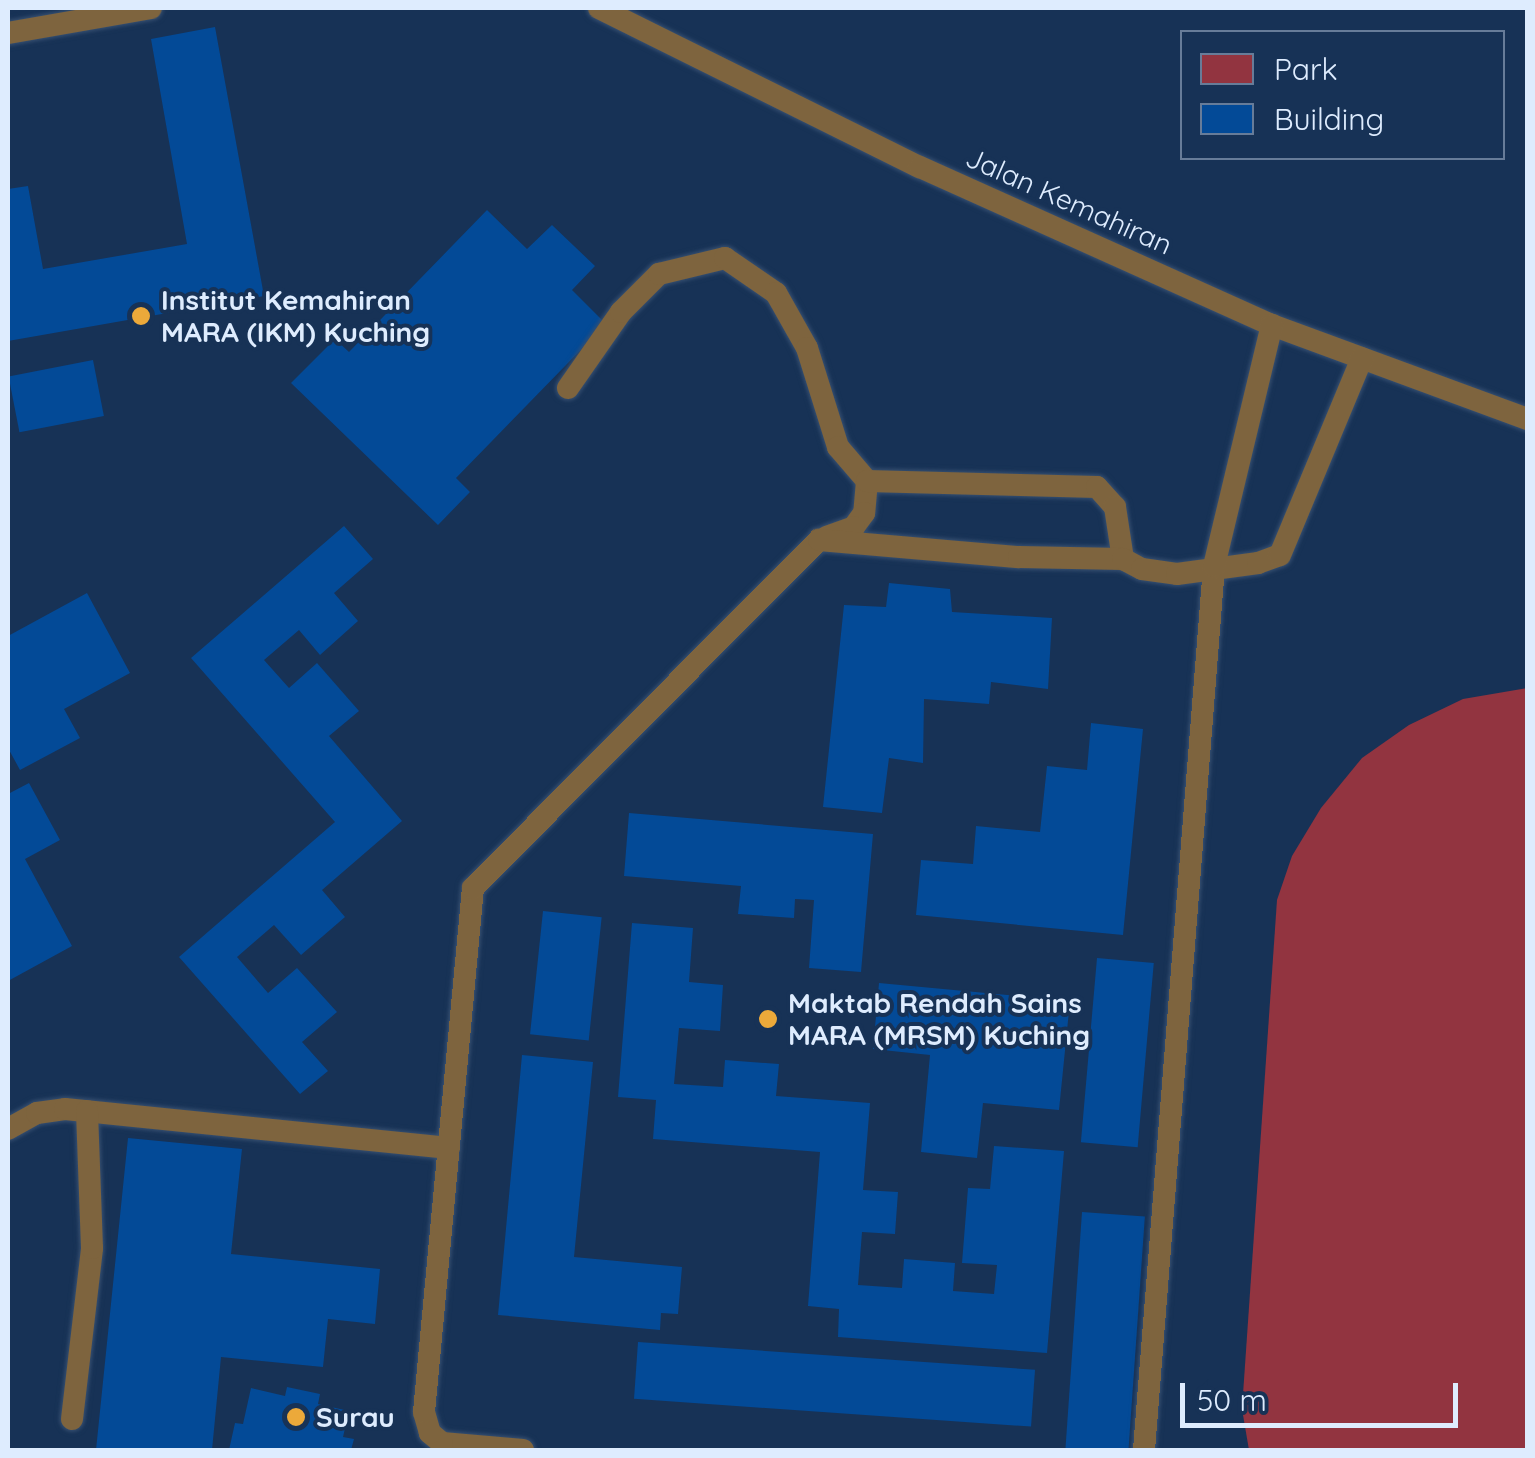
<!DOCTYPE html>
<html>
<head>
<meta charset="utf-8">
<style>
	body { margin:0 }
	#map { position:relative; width:1535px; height:1458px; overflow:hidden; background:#173256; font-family:Quicksand,sans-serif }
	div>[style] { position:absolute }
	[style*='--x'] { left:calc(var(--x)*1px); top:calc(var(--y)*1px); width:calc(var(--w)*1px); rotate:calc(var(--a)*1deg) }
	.green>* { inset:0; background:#923440 }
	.building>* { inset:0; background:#034a97; transform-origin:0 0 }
	.roads { filter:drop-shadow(0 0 2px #375071) drop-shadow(0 0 2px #375071) }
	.lane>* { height:22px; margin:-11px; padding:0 11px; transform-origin:11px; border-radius:11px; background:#7e643e }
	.dots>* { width:28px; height:28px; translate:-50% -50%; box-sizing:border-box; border:5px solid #173256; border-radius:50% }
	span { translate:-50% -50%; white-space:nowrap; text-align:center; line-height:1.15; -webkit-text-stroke:8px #173256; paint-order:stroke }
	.street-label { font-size:28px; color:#deecfe }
	.poi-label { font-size:28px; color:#deecfe; font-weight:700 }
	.left { translate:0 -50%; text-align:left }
	.frame { position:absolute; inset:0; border:10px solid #deecfe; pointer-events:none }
	.legend { position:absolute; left:1180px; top:30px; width:325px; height:130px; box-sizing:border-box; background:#173256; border:2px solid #677c99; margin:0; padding:12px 18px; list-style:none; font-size:30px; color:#deecfe }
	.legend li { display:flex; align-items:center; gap:20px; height:50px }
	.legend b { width:50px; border:2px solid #677c99 }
	.scale { position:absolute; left:1180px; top:1383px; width:278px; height:45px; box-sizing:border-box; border:5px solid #deecfe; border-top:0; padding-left:12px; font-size:30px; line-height:35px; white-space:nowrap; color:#deecfe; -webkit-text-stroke:8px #173256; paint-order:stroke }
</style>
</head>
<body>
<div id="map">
	<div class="green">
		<i style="clip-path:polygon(1527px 688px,1527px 1450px,1249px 1450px,1242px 1409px,1277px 900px,1292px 856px,1321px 808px,1362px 758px,1409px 725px,1463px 699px)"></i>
	</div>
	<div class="building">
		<i style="clip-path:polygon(215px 27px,264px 296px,8px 341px,8px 189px,28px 186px,43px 269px,187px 244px,151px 39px)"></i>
		<i style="clip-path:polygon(487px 210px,527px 249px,552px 225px,595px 266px,572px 290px,606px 324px,456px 478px,470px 492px,438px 525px,291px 383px,335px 339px,349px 352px)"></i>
		<i style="left:93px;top:360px;width:57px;height:86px;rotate:79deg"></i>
		<i style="clip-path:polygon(344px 526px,373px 559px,334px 593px,358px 621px,320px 655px,299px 630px,264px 660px,289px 688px,317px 663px,359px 711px,329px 736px,402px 821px,322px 890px,345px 917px,301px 955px,274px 925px,237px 957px,268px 993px,297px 968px,337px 1012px,302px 1042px,328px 1071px,300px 1094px,179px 957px,335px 822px,191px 658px)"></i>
		<i style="clip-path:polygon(889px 583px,950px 589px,952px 612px,1052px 618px,1048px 689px,991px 682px,989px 704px,924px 699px,923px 763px,889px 758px,882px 813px,823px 807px,844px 605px,886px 607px)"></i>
		<i style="clip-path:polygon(87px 593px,130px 673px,64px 709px,80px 738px,20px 770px,8px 748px,8px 636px)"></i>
		<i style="clip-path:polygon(1091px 723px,1143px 729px,1123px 935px,916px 915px,921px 860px,973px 864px,976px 826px,1040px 832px,1047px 766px,1087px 770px)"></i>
		<i style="clip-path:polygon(29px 783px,60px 840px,25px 859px,72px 946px,8px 981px,8px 794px)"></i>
		<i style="clip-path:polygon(629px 813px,873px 834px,861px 972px,809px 968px,814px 900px,795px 899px,794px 918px,738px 914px,741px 886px,624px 876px)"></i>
		<i style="left:543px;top:911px;width:59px;height:124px;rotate:6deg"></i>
		<i style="clip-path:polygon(632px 923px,693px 928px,689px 982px,723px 985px,720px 1031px,679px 1028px,674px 1084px,723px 1087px,725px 1060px,779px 1064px,776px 1096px,870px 1103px,863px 1190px,898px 1192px,895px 1234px,862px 1232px,858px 1285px,902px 1288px,904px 1259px,955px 1263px,953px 1291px,994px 1294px,997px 1265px,962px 1263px,968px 1188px,990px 1189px,994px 1146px,1064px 1151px,1047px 1353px,838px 1337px,839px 1309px,808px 1306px,820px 1152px,653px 1139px,656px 1100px,618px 1097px)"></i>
		<i style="left:1097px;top:958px;width:57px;height:185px;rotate:5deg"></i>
		<i style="clip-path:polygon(879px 983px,1070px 1001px,1059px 1110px,983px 1103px,977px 1158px,921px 1152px,930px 1055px,873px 1049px)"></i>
		<i style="clip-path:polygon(522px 1055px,593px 1062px,574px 1257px,682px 1267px,678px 1314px,661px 1313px,660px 1330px,498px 1315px)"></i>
		<i style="clip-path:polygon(128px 1138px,242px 1149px,231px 1254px,380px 1269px,375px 1324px,328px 1319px,323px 1367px,221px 1357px,212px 1450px,96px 1450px)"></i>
		<i style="left:1082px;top:1212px;width:63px;height:239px;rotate:4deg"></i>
		<i style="left:638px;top:1342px;width:398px;height:57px;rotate:4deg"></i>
		<i style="clip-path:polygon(287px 1387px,320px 1394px,318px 1404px,349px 1411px,343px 1437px,354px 1439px,351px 1450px,229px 1450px,235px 1423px,243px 1424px,251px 1388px,285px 1396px)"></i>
	</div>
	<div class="roads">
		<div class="lane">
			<i style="--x:599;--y:8;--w:358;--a:26.4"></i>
			<i style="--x:920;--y:167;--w:386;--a:24.2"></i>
			<i style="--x:1272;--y:325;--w:273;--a:20.2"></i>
			<i style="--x:8;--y:33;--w:145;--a:-9.9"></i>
			<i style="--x:568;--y:388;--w:93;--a:-55.1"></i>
			<i style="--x:621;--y:312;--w:54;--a:-45"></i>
			<i style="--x:659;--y:274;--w:68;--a:-13.6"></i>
			<i style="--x:725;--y:258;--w:62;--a:34.5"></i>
			<i style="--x:776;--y:293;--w:63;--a:60.6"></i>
			<i style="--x:807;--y:348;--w:104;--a:72.6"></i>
			<i style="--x:838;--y:447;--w:45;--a:49.5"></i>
			<i style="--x:867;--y:481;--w:32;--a:95"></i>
			<i style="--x:864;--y:513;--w:17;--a:126"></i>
			<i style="--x:854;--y:527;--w:29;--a:160"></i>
			<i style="--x:867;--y:481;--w:230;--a:1.5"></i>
			<i style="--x:1097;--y:487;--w:27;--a:48"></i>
			<i style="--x:1115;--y:507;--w:53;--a:81.3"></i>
			<i style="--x:8;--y:1129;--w:33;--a:-29"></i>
			<i style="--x:37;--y:1113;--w:28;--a:-8"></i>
			<i style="--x:65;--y:1109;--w:386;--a:5.8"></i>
			<i style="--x:72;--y:1419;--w:172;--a:-83.3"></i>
			<i style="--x:92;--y:1248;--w:137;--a:-92.1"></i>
			<i style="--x:523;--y:1450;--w:81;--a:-175.1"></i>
			<i style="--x:442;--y:1443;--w:16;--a:-140"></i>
			<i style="--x:430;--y:1433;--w:22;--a:-106"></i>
			<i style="--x:424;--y:1412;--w:526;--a:-84.66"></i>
			<i style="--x:473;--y:888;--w:491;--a:-45.2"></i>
			<i style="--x:819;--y:540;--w:201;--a:4.9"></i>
			<i style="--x:1019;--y:557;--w:104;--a:1.1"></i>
			<i style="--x:1123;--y:559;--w:21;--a:28"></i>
			<i style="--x:1142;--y:569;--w:35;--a:8"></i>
			<i style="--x:1177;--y:574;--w:82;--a:-7.7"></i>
			<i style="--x:1258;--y:563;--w:23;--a:-20"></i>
			<i style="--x:1280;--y:555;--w:213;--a:-67.4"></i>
			<i style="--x:1144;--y:1450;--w:887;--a:-85.47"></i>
			<i style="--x:1214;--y:566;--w:248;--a:-76.5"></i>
		</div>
	</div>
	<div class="dots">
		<i style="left:141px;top:316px;background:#eca93a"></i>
		<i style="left:768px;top:1019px;background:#eca93a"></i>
		<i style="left:296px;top:1417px;background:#eca93a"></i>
	</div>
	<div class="street-label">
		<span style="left:1069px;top:201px;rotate:24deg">Jalan Kemahiran</span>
	</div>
	<div class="poi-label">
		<span class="left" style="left:161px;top:316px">Institut Kemahiran<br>MARA (IKM) Kuching</span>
		<span class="left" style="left:788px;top:1019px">Maktab Rendah Sains<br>MARA (MRSM) Kuching</span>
		<span class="left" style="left:316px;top:1417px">Surau</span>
	</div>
	<div class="frame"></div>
	<ul class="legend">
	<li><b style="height:28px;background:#923440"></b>Park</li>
	<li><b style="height:28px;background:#034a97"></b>Building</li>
	</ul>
	<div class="scale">50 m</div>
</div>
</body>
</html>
